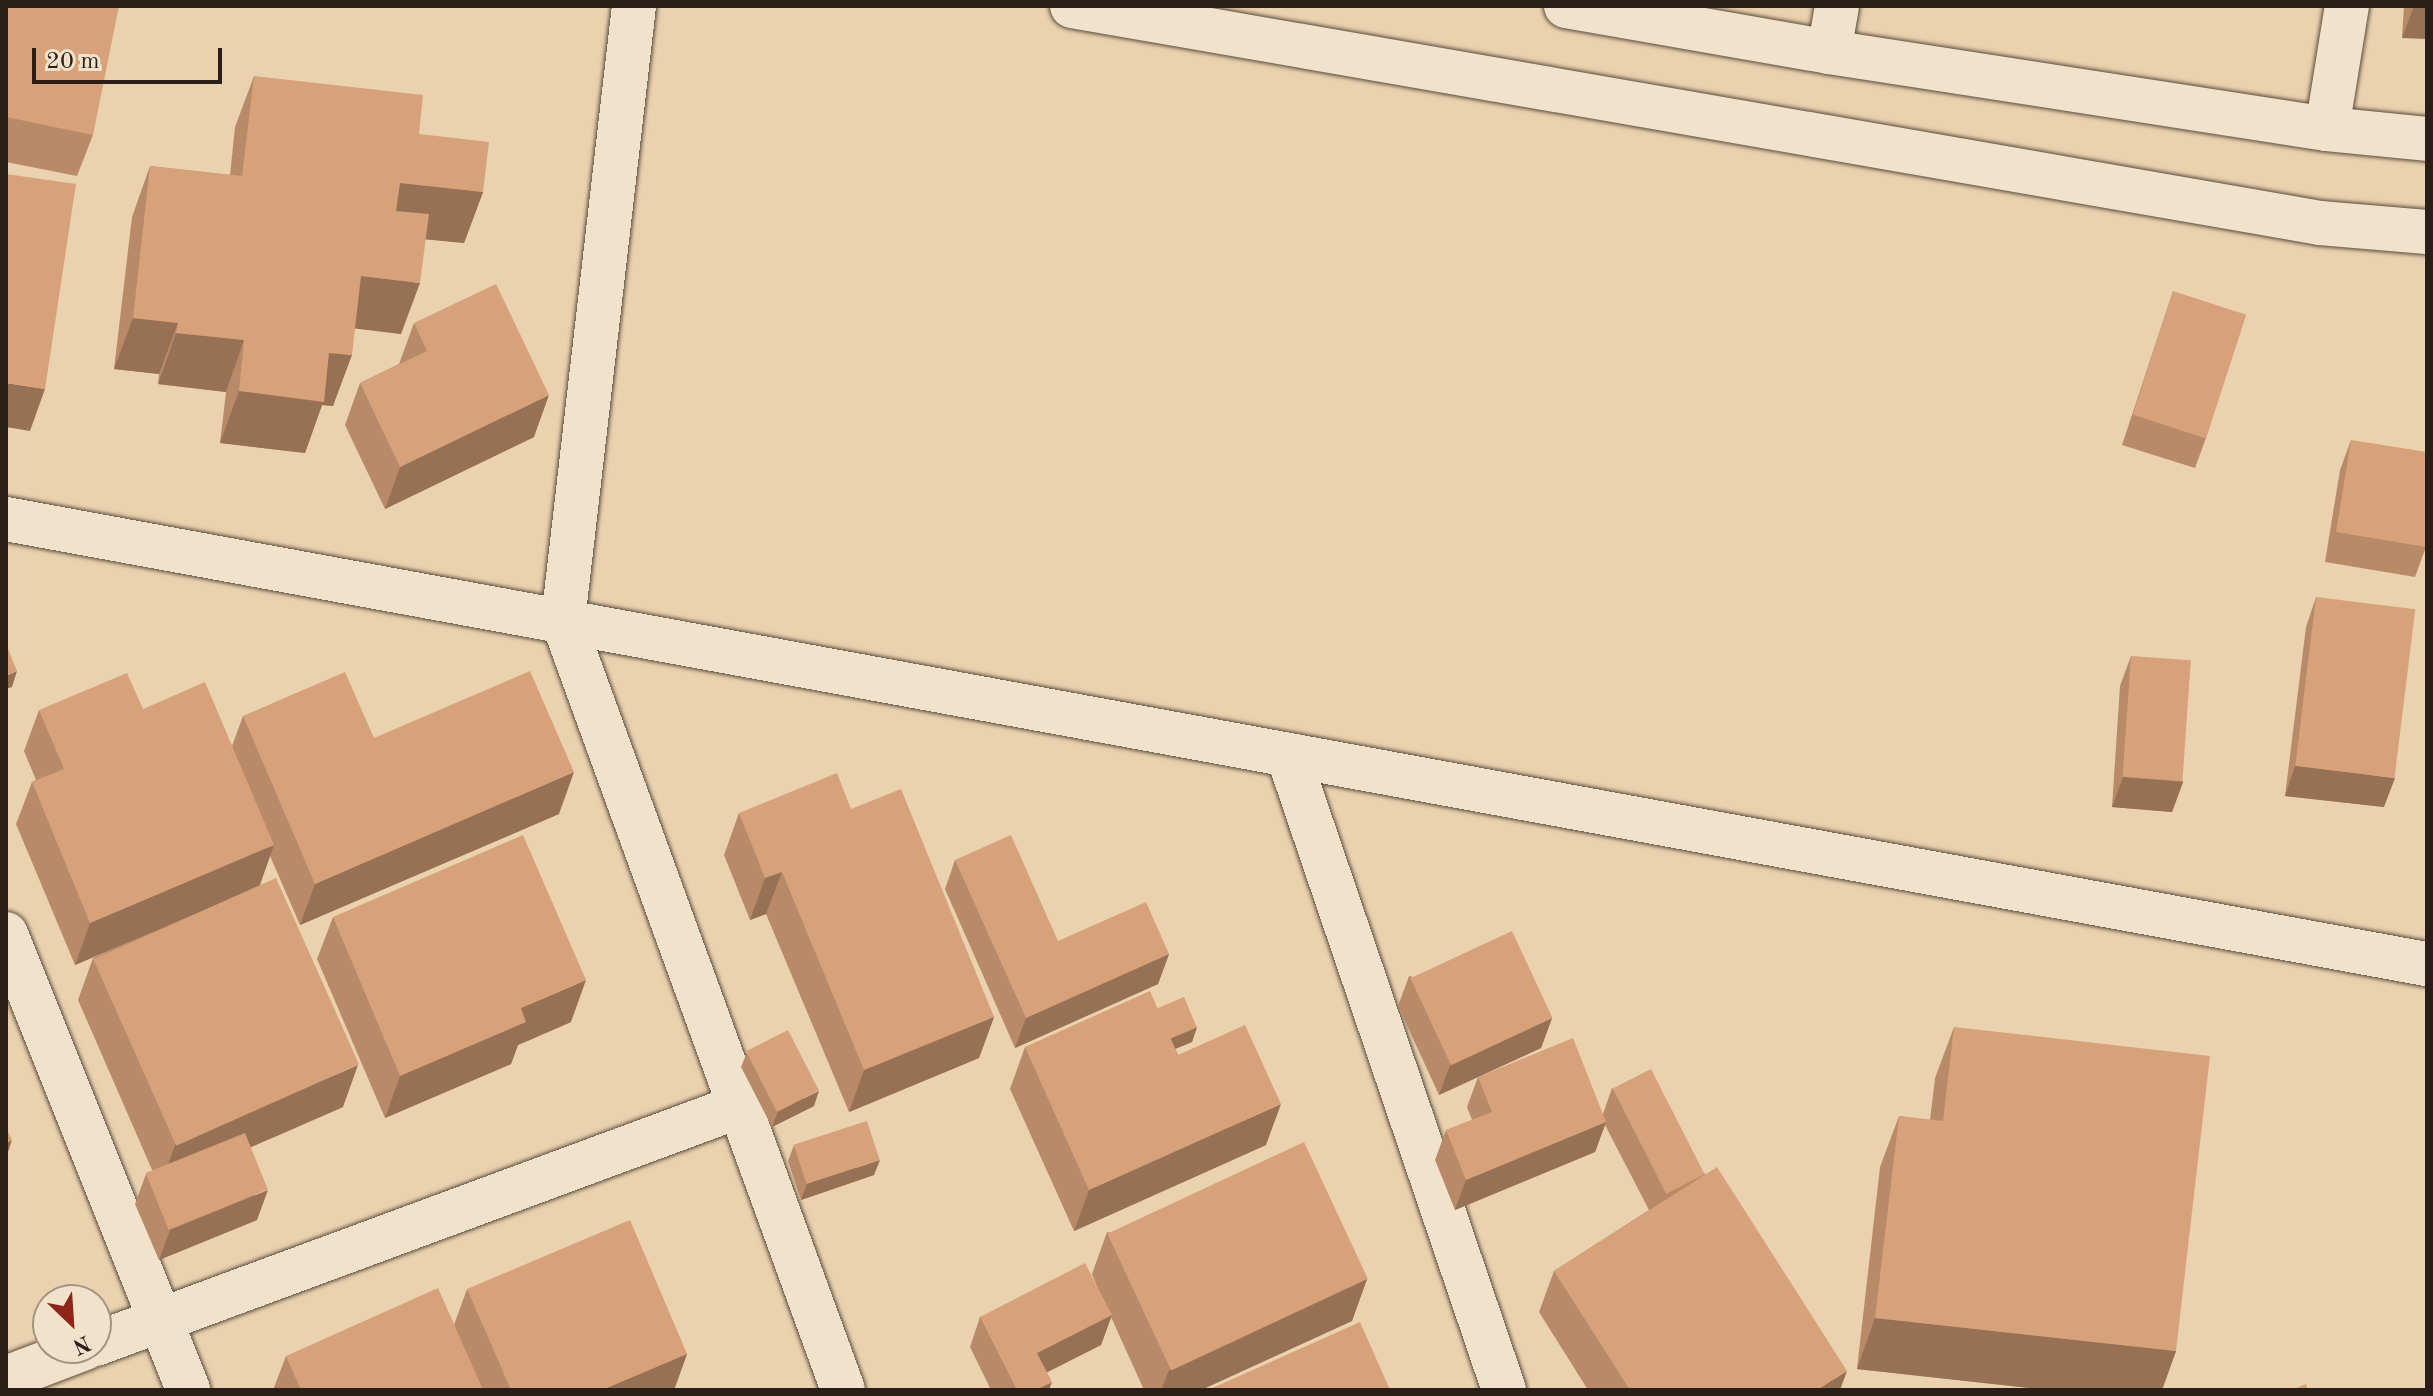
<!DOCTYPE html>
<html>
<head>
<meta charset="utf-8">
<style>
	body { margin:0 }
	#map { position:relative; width:2433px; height:1396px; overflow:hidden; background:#ebd2af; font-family:"Old Standard TT",serif }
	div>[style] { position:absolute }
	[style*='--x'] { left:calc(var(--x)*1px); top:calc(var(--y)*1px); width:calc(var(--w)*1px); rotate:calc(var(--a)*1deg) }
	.roads { filter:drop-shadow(0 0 2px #5a4c3e) drop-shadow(0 0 2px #5a4c3e) }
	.street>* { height:44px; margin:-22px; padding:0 22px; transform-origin:22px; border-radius:22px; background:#f2e2cb }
	.secondary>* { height:44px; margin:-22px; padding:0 22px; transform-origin:22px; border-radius:22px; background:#f2e2cb }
	.wall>* { inset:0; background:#b98a68 }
	.shaded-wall>* { inset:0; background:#967155 }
	.building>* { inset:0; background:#d7a179; transform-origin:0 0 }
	span { translate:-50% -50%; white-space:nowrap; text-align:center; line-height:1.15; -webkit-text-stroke:6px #f2e2cb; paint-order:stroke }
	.frame { position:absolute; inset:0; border:8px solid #2a1f18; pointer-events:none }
	.north { position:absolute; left:32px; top:1284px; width:80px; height:80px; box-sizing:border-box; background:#f2e2cb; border:2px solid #a29483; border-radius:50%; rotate:155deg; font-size:22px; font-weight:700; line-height:32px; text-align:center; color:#2a1f18 }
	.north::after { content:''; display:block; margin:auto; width:28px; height:36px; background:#8f2418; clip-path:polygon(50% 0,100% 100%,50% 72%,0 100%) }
	.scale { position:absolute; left:32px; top:48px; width:190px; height:36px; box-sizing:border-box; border:4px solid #2a1f18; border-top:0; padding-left:10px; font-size:24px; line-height:28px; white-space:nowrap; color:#2a1f18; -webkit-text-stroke:6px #f2e2cb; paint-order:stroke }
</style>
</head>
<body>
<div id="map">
	<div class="roads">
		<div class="street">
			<i style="--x:634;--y:6;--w:619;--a:96.59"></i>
			<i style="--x:563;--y:621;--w:818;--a:69.99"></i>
			<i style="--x:1829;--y:52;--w:47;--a:-80.1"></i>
			<i style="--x:2327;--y:129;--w:125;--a:-80.8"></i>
			<i style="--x:6;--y:519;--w:2462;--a:10.42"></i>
			<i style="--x:1288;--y:755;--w:671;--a:71.21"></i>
			<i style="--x:6;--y:934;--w:491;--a:68.2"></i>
			<i style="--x:96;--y:1344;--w:683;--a:-20.29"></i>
			<i style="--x:6;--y:1378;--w:85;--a:-20.8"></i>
		</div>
		<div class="secondary">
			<i style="--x:1072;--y:6;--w:1267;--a:9.86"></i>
			<i style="--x:2320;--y:223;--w:107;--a:4.8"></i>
			<i style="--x:1566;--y:6;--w:267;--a:9.9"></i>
			<i style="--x:1829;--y:52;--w:504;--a:8.79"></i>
			<i style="--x:2327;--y:129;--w:100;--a:5.7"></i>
		</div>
	</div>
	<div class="wall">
		<i style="clip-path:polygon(6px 6px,93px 135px,77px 176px,6px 162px)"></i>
		<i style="clip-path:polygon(2404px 6px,2427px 6px,2402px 38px)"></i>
		<i style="clip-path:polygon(254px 76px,419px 134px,483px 192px,464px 243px,425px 239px,401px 334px,355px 328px,333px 406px,322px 405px,305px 453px,220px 443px,226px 392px,158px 384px,159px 374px,114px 369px,132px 217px,150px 166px,230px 175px,235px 127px)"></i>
		<i style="clip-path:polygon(2173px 291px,2206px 438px,2195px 468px,2122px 445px)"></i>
		<i style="clip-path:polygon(414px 323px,534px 437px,385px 509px,345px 425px,360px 383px,399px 364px)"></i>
		<i style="clip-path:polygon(2351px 440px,2426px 547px,2415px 577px,2325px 562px,2340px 470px)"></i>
		<i style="clip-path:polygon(2316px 597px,2384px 807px,2285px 796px,2306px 627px)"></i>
		<i style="clip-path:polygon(2131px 656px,2183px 782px,2172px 812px,2112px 807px,2120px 686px)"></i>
		<i style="clip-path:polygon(143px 709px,232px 746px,243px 716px,374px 738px,559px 814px,300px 925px,270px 856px,260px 885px,343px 1107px,250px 1147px,257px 1220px,159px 1260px,135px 1204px,146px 1174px,153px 1172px,78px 1000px,93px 958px,172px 923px,75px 965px,16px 824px,32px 782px,36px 780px,24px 751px,39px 710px)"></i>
		<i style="clip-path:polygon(851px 809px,994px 1017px,979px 1058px,849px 1112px,766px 914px,750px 920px,724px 855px,739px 813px)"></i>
		<i style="clip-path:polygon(955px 860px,1058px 941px,1169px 954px,1158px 984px,1015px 1048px,945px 889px)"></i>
		<i style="clip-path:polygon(333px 917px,571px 1022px,518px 1045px,511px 1064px,385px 1118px,317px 959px)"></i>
		<i style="clip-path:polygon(1409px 976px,1552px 1018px,1541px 1048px,1439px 1095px,1398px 1006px)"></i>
		<i style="clip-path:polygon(1157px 1008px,1197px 1027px,1192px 1042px,1175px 1049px,1178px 1055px,1266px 1145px,1074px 1231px,1010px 1089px,1025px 1047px)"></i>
		<i style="clip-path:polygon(1954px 1027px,2176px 1351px,2162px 1390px,2048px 1390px,1857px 1369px,1880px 1167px,1899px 1116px,1930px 1120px,1935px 1078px)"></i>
		<i style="clip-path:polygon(747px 1052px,814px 1106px,772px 1127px,741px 1067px)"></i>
		<i style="clip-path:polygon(1478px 1077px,1603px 1114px,1612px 1088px,1705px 1174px,1840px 1390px,1588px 1390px,1539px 1312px,1554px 1271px,1649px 1210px,1605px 1125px,1595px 1152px,1455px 1210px,1435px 1160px,1446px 1130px,1472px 1120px,1467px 1107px)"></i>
		<i style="clip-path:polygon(794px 1145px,874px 1175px,801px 1200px,788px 1161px)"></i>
		<i style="clip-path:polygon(1107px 1232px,1367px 1279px,1352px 1321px,1201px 1390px,1144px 1390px,1111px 1317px,1101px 1345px,1047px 1372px,1049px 1390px,991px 1390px,970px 1347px,980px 1317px,1098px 1289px,1092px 1274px)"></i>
		<i style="clip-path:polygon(467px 1289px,687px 1354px,674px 1390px,273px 1390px,286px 1356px,454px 1325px)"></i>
	</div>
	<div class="shaded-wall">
		<i style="clip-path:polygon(2414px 6px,2427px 6px,2427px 39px,2402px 38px)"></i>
		<i style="clip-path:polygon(400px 183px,483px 192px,464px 243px,381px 235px)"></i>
		<i style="clip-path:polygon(361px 276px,420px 283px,401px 334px,342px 327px)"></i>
		<i style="clip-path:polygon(133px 318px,178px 323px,159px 374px,114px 369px)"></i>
		<i style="clip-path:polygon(176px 333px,244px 340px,226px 392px,158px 384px)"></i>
		<i style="clip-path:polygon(329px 353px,352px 355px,333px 406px,322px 405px,305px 453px,220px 443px,239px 391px)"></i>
		<i style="clip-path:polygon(6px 383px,45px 389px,30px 431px,6px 427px)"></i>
		<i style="clip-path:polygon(549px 395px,534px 437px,385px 509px,400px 467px)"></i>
		<i style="clip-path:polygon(17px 671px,12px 687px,6px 689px,6px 676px)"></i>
		<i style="clip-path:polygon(2295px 766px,2395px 778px,2384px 807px,2285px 796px)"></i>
		<i style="clip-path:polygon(574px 772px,559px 814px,300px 925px,315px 884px)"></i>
		<i style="clip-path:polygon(2123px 777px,2183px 782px,2172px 812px,2112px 807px)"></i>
		<i style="clip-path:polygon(274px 845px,259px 887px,75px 965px,90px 923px)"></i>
		<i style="clip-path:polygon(782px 872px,766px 914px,750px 920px,765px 878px)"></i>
		<i style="clip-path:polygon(1169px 954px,1158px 984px,1015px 1048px,1026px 1018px)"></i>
		<i style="clip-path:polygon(586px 980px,571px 1022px,518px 1045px,511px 1064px,385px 1118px,400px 1076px,521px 1008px)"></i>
		<i style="clip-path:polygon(994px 1017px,979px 1058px,849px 1112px,864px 1070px)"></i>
		<i style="clip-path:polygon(1552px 1018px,1541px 1048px,1439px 1095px,1450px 1065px)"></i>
		<i style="clip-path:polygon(1197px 1027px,1192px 1042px,1148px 1060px,1154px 1045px)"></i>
		<i style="clip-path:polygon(358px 1065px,343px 1107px,160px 1187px,175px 1145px)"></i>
		<i style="clip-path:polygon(819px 1091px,814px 1106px,772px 1127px,778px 1111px)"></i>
		<i style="clip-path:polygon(1281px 1104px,1266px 1145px,1074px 1231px,1089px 1190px)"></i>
		<i style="clip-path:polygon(1606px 1122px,1595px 1152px,1455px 1210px,1466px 1180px)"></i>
		<i style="clip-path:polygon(12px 1140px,6px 1158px,6px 1143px)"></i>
		<i style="clip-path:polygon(880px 1160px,874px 1175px,801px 1200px,807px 1184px)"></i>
		<i style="clip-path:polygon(268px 1190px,257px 1220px,159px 1260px,170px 1230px)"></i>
		<i style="clip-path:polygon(1367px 1279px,1352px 1321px,1201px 1390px,1161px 1390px,1169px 1370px)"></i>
		<i style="clip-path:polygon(1112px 1315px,1101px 1345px,1026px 1383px,1037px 1353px)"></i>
		<i style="clip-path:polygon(1875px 1318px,2176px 1351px,2162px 1390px,2048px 1390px,1857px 1369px)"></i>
		<i style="clip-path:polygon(687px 1354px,674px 1390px,602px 1390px)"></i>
		<i style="clip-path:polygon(1847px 1371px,1840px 1390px,1817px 1390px)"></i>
		<i style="clip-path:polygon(1052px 1382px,1049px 1390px,1036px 1390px)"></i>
	</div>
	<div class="building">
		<i style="clip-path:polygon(6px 6px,119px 6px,93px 135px,6px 117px)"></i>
		<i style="clip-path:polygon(254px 76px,423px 95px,419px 134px,489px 142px,483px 192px,400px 183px,396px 211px,429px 214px,420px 283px,361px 276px,352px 355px,329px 353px,324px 402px,239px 391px,244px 340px,176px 333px,178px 323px,133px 318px,150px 166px,242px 176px)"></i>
		<i style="clip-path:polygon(6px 174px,76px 184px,45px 389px,6px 383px)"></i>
		<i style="clip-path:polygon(496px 284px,549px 395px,400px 467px,360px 383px,427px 351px,414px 323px)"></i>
		<i style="left:2173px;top:291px;width:77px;height:130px;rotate:18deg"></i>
		<i style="clip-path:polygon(2351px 440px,2427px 452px,2426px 547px,2336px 532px)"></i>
		<i style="left:2316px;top:597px;width:100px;height:170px;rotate:7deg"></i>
		<i style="clip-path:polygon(6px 644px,17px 671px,6px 676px)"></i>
		<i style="left:2131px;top:656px;width:60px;height:121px;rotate:4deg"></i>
		<i style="clip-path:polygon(530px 671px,574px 772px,315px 884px,243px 716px,345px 672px,374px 738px)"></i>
		<i style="clip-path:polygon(127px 673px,143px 709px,205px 682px,274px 845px,90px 923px,32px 782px,64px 769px,39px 710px)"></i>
		<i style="clip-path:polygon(837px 773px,851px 809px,901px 789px,994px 1017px,864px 1070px,782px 872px,765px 878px,739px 813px)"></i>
		<i style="clip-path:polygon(523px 835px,586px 980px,521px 1008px,526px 1022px,400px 1076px,333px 917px)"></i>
		<i style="clip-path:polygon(1011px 835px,1058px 941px,1146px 902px,1169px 954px,1026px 1018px,955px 860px)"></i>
		<i style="left:276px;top:878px;width:204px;height:200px;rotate:66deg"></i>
		<i style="left:1512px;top:931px;width:96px;height:112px;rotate:65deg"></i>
		<i style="clip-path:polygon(1150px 991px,1178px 1055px,1245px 1025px,1281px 1104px,1089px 1190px,1025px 1047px)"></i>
		<i style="left:1184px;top:997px;width:33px;height:29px;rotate:67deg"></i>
		<i style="clip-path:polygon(1954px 1027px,2210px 1056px,2176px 1351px,1875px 1318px,1899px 1116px,1943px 1121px)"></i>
		<i style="left:788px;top:1030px;width:68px;height:47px;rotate:63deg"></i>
		<i style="clip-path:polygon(1573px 1038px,1606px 1122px,1466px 1180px,1446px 1130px,1492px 1112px,1478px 1077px)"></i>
		<i style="left:1651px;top:1069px;width:118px;height:43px;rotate:63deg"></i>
		<i style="left:867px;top:1121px;width:41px;height:77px;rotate:72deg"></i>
		<i style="clip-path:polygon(6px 1127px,12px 1140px,6px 1143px)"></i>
		<i style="left:245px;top:1133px;width:61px;height:107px;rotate:68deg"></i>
		<i style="left:1304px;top:1142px;width:151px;height:217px;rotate:65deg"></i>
		<i style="clip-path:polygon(1717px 1167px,1847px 1371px,1817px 1390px,1630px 1390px,1554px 1271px)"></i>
		<i style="clip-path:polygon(630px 1220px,687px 1354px,602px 1390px,511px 1390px,467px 1289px)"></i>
		<i style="clip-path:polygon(1085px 1263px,1112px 1315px,1037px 1353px,1052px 1382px,1036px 1390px,1017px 1390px,980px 1317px)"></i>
		<i style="clip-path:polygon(438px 1288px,483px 1390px,301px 1390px,286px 1356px)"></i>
		<i style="clip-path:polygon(1360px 1322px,1390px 1390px,1208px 1390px)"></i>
		<i style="clip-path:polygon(2306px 1384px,2308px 1390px,2291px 1390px)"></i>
	</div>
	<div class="frame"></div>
	<div class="north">N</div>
	<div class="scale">20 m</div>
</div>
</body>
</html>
